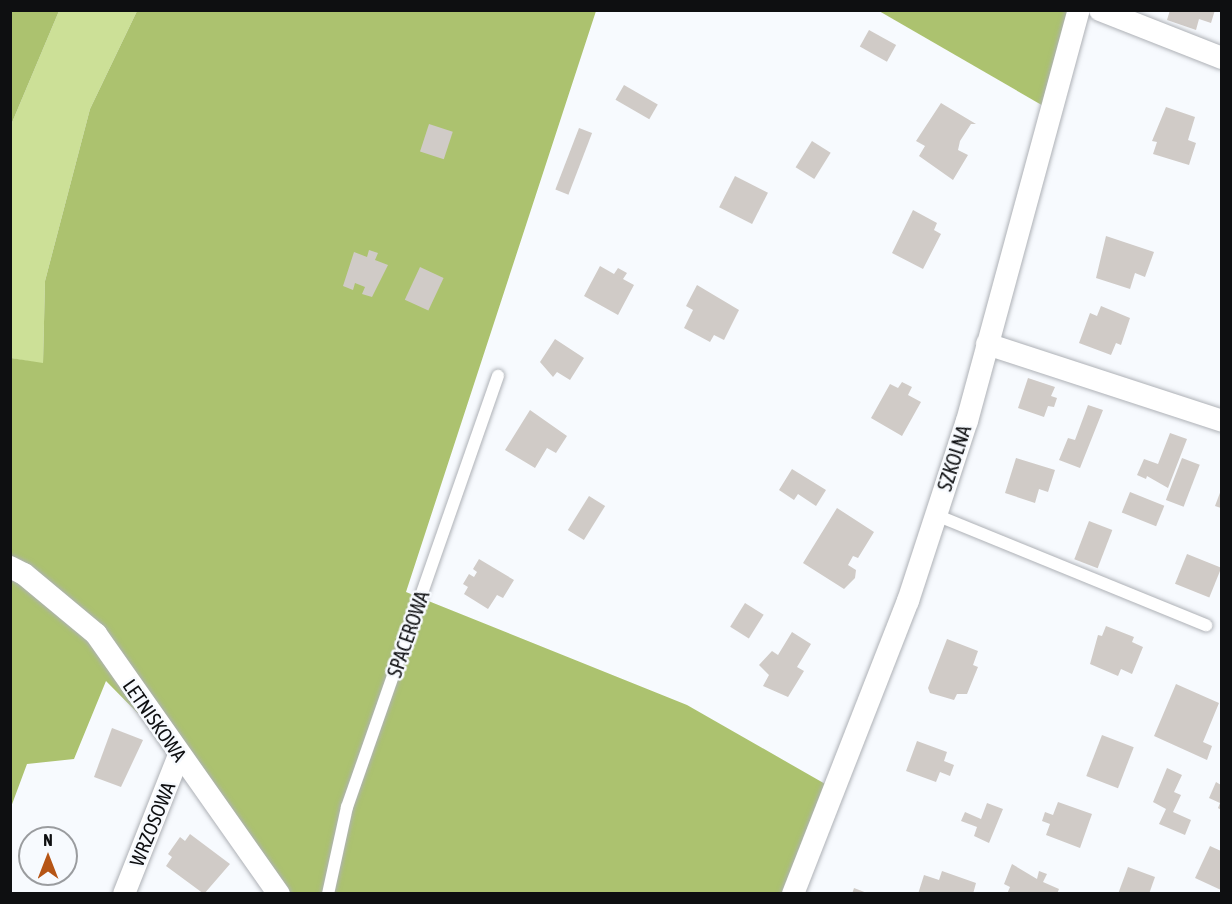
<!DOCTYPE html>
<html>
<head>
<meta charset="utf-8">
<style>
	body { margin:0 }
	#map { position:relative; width:1232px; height:904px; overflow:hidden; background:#f7fafe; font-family:"Asap Condensed",sans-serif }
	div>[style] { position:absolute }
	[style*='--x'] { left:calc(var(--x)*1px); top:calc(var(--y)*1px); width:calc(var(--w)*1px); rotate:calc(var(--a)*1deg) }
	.green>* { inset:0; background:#cce097 }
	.forest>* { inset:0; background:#acc26f }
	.building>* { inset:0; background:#d0cbc7; transform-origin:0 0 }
	.roads { filter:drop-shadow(0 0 2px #aeb1b6) drop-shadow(0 0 2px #aeb1b6) }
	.service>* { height:12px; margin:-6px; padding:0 6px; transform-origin:6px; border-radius:6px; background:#fff }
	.minor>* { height:22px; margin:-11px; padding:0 11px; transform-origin:11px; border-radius:11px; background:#fff }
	span { translate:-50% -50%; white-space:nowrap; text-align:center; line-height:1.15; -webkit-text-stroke:5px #f7fafe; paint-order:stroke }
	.street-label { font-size:20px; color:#0e0f11 }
	.frame { position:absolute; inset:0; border:12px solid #0e0f11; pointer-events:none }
	.north { position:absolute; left:18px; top:826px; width:60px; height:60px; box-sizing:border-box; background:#f7fafe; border:2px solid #9a9c9f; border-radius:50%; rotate:0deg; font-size:16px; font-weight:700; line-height:24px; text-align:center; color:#0e0f11 }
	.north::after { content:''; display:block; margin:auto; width:21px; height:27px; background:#b65515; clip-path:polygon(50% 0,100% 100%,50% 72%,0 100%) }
</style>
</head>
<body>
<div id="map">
	<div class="green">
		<i style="clip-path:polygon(59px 11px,137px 11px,90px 109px,45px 281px,43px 364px,11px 358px,11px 125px)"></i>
	</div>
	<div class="forest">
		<i style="clip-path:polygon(11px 10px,59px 11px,11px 125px,10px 11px)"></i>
		<i style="clip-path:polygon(137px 11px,596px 11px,406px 592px,687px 705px,834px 789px,793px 893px,279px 893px,179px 755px,106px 681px,74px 759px,27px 764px,11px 807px,11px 358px,43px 363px,45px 281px,90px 109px)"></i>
		<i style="clip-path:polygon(879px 11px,1079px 11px,1052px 111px)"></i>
	</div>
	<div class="building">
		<i style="clip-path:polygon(1170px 10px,1215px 10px,1211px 23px,1199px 19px,1196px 30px,1167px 20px)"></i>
		<i style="left:869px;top:30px;width:31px;height:19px;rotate:29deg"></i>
		<i style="left:624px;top:85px;width:39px;height:17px;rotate:30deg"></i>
		<i style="clip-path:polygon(941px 103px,976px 124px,971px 124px,960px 141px,958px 150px,968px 155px,953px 180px,919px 156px,925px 146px,916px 141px)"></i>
		<i style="clip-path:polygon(1166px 107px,1195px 117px,1188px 140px,1196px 143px,1189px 165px,1153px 154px,1157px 142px,1152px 141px)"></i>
		<i style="left:429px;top:124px;width:25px;height:29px;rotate:18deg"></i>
		<i style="left:579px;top:128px;width:14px;height:66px;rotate:21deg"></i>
		<i style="left:812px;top:141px;width:22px;height:31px;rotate:32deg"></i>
		<i style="left:735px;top:176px;width:37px;height:35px;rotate:27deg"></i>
		<i style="clip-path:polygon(913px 210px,937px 223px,934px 230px,941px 234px,923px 269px,892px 253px)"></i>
		<i style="clip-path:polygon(1106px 236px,1154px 252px,1145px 277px,1135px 273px,1130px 289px,1096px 278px)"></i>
		<i style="clip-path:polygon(369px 250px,378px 253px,375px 260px,388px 265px,372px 297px,362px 294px,365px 287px,355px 283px,353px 290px,343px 286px,354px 252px,367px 257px)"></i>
		<i style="clip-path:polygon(600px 266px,614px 274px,618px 268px,627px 273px,623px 279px,634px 285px,618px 315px,584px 296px)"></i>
		<i style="left:420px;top:267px;width:26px;height:36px;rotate:25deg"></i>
		<i style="clip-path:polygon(697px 285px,739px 310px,724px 340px,714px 335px,710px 342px,684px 328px,693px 310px,686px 306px)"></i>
		<i style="clip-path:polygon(1101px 306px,1130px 318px,1121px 345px,1116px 343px,1111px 355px,1079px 343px,1090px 313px,1097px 316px)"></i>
		<i style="clip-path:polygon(555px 339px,584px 358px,570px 380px,557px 372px,553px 377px,540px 362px)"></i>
		<i style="clip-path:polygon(1028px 378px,1055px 387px,1051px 396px,1057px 398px,1054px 407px,1048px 406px,1044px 417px,1018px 408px)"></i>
		<i style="clip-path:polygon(902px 382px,912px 387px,908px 395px,921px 402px,902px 436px,871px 418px,890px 384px,898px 388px)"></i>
		<i style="clip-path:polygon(1088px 405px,1103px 410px,1080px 468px,1059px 460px,1068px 438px,1075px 440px)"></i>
		<i style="clip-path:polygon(530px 410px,567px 436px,556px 453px,547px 448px,535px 468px,505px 450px)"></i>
		<i style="clip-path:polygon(1170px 433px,1187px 439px,1168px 488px,1147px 476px,1146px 479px,1137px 475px,1144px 459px,1158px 464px)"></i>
		<i style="clip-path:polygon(1016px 458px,1055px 470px,1048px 492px,1039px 489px,1035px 503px,1005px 493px)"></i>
		<i style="left:1182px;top:458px;width:19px;height:45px;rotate:21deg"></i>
		<i style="clip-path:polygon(792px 469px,826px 490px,816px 506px,798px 494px,794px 500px,779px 490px)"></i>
		<i style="clip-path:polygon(1221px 490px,1221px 508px,1215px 506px)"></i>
		<i style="left:1130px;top:492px;width:37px;height:22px;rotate:22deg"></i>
		<i style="left:589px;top:496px;width:19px;height:40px;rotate:32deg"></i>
		<i style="clip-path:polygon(837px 508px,874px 532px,858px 558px,853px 556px,848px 565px,856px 570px,855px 578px,844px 589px,803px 563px)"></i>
		<i style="left:1089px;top:521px;width:25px;height:41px;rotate:21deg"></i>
		<i style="left:1187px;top:554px;width:37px;height:32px;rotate:22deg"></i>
		<i style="clip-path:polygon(479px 559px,514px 580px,503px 598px,497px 595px,488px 609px,464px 594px,468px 587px,463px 584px,469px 574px,474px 577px,477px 572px,473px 569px)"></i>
		<i style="left:745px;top:603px;width:22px;height:28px;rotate:32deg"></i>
		<i style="clip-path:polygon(1106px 626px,1134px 637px,1132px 642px,1143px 647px,1132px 674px,1121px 669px,1118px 676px,1090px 664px,1098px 635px,1102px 636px)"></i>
		<i style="clip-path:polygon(792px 632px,811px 644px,797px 667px,804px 671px,788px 697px,763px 686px,769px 675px,759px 665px,772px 651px,778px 655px)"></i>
		<i style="clip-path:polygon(947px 639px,978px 651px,973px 665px,978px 667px,967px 694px,957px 694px,954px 700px,930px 693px,928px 688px)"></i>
		<i style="clip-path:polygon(1176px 684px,1219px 703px,1203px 742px,1212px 746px,1207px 760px,1154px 736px)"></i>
		<i style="clip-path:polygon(112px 728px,143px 740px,121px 787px,94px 777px)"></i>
		<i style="left:1102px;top:735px;width:34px;height:44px;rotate:21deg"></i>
		<i style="clip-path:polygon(917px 741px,947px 752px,944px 761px,954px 765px,950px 776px,940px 772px,936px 782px,906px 771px)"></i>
		<i style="clip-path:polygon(1167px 768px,1182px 775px,1174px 792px,1181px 795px,1173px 812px,1191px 820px,1185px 835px,1159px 824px,1166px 809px,1153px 802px)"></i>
		<i style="clip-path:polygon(1216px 782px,1221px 785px,1221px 810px,1218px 808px,1220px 803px,1209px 798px)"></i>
		<i style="clip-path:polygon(1058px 802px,1092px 814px,1080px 848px,1046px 835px,1050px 824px,1042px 821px,1045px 812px,1053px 815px)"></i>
		<i style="clip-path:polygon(987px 803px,1003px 809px,989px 843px,974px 836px,977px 827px,961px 821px,965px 812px,981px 819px)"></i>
		<i style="clip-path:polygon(190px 834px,230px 864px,204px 894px,166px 866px,172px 857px,168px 854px,180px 837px,185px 841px)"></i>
		<i style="clip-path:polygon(1210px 846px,1221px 851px,1221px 890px,1195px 878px)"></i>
		<i style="clip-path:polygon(1012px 864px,1037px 879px,1039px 871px,1047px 874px,1043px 882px,1059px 889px,1057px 894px,1007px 894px,1010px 887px,1004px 884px)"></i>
		<i style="clip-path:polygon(1128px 867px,1155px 877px,1149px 894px,1118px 894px)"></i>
		<i style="clip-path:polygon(942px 871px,976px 883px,973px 894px,918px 894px,924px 875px,939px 880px)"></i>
		<i style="clip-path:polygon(854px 888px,867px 893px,867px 894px,852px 894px)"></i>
	</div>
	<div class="roads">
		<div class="service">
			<i style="--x:936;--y:515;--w:292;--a:22.2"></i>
			<i style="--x:328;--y:894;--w:89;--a:-77.7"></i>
			<i style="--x:347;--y:807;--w:457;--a:-70.7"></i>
		</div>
		<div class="minor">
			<i style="--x:1100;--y:10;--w:131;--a:21.5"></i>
			<i style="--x:987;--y:344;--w:247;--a:18.1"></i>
			<i style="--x:10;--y:567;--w:16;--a:27"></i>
			<i style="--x:24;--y:574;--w:94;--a:39.8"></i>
			<i style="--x:96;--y:634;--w:318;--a:54.9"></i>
			<i style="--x:124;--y:894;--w:149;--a:-68.4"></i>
			<i style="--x:793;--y:894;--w:315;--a:-68.6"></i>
			<i style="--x:908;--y:601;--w:189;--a:-71.9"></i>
			<i style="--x:967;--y:421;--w:426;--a:-74.8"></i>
		</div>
	</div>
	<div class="street-label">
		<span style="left:954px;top:458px;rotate:-72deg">SZKOLNA</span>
		<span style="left:408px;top:634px;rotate:-71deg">SPACEROWA</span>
		<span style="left:155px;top:720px;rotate:55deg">LETNISKOWA</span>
		<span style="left:152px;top:824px;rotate:-68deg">WRZOSOWA</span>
	</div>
	<div class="frame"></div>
	<div class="north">N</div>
</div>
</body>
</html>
